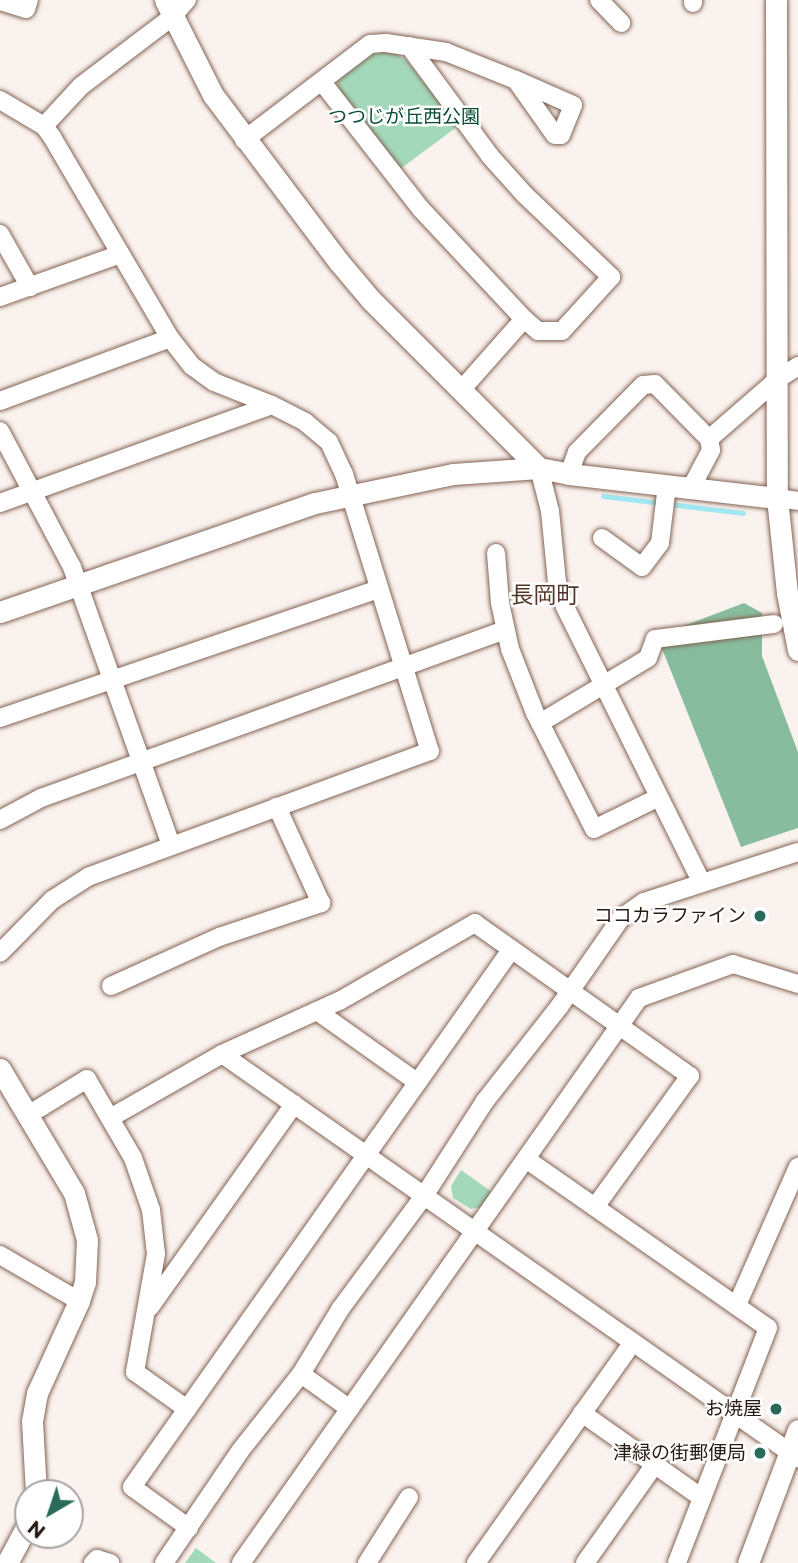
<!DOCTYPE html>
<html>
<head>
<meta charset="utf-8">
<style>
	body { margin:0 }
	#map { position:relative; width:798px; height:1563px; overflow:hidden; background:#faf2ee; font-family:Montserrat,"Noto Sans JP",sans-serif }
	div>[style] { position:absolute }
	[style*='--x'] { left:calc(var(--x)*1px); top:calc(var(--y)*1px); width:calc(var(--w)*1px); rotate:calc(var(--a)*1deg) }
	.green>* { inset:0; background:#a3d9ba }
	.forest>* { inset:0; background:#87bd9e }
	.stream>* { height:5px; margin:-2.5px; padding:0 2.5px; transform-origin:2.5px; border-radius:2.5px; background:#a1e8f2 }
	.roads { filter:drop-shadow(0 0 2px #836353) drop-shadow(0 0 2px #836353) }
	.minor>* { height:18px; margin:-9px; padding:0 9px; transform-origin:9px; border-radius:9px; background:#fff }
	.tertiary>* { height:21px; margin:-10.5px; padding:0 10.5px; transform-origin:10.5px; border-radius:10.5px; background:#fff }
	.dots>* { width:19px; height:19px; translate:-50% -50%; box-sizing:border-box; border:4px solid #fff; border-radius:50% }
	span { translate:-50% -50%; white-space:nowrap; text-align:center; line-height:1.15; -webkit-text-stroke:5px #fff; paint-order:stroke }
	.park-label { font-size:19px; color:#084d31 }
	.poi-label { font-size:19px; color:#271a13 }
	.right { translate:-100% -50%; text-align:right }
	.quarter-label { font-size:23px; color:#533627 }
	.north { position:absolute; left:14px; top:1479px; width:70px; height:70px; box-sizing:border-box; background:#fff; border:2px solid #a9a3a1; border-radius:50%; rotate:219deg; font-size:19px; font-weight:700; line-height:28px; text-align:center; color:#271a13 }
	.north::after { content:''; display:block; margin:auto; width:24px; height:32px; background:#296b5b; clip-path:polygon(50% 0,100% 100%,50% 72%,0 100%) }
</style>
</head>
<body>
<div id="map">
	<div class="green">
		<i style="clip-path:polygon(374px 51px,392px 51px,407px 61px,458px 126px,399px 170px,337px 88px,338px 81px,345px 73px)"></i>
		<i style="clip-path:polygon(461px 1170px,492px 1192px,482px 1207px,471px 1209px,453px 1198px,451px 1186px)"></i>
		<i style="clip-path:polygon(196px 1548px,216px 1563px,185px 1563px)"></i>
	</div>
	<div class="forest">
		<i style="clip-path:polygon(744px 603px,762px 613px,762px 656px,798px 752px,798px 828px,741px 847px,657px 636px)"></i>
	</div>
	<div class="stream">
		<i style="--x:603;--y:496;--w:141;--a:6.9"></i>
	</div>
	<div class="roads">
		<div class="minor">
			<i style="--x:599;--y:0;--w:32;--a:46"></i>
			<i style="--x:0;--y:1;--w:27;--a:17"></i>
			<i style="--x:26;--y:9;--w:9;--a:-72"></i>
			<i style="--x:693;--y:3;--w:3;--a:-90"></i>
			<i style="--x:409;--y:46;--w:137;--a:53.6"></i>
			<i style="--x:490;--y:156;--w:52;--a:48.1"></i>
			<i style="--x:525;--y:195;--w:119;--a:43.6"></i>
			<i style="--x:611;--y:277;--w:73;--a:132.2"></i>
			<i style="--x:562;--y:331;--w:24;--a:180"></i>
			<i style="--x:538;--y:331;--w:18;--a:-139"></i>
			<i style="--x:524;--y:319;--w:94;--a:131.5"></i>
			<i style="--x:322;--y:82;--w:161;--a:52.1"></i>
			<i style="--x:421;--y:209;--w:151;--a:46.9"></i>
			<i style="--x:0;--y:100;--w:51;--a:30.6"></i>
			<i style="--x:44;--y:126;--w:14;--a:54"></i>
			<i style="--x:52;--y:137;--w:233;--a:59.6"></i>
			<i style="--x:170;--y:338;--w:36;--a:52"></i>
			<i style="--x:192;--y:366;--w:27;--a:36"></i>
			<i style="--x:214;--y:382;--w:62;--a:21.6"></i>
			<i style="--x:272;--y:405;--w:37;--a:27"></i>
			<i style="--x:305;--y:422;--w:31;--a:40"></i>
			<i style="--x:329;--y:442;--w:35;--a:65"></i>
			<i style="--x:344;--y:474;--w:290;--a:72.8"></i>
			<i style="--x:430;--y:751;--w:364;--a:159.8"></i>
			<i style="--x:88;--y:877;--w:43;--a:147.4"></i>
			<i style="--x:52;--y:900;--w:74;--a:134.5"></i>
			<i style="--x:44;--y:126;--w:54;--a:-47.2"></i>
			<i style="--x:81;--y:86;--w:114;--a:-37.2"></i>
			<i style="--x:172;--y:17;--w:23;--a:-49"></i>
			<i style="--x:244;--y:140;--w:158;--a:-37.3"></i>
			<i style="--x:370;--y:44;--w:16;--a:-4"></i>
			<i style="--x:386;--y:43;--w:61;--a:8.5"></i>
			<i style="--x:446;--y:52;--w:75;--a:21.8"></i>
			<i style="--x:516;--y:80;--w:67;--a:54.7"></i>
			<i style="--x:555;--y:135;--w:6;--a:0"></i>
			<i style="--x:561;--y:135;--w:32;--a:-68"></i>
			<i style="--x:573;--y:105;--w:62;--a:-156.3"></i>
			<i style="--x:0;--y:234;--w:61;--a:60.5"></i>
			<i style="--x:0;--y:297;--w:128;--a:-19.6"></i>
			<i style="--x:0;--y:401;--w:181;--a:-20.3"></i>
			<i style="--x:0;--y:431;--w:154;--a:62.1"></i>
			<i style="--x:72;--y:567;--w:295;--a:70.4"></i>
			<i style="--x:539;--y:468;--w:44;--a:75.7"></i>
			<i style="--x:550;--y:511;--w:71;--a:84.4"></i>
			<i style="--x:557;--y:582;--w:26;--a:72"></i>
			<i style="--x:565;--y:607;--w:308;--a:63.6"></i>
			<i style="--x:569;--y:474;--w:23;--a:-70"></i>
			<i style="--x:577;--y:452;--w:94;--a:-45.4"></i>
			<i style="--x:643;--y:385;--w:12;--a:-5"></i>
			<i style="--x:655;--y:384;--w:77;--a:45.5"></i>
			<i style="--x:691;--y:488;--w:43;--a:-62.2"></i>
			<i style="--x:711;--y:450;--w:11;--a:-100"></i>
			<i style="--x:709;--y:439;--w:91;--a:-41"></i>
			<i style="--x:778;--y:379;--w:24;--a:-33"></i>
			<i style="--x:777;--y:498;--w:21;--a:8"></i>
			<i style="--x:0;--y:503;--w:289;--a:-19.8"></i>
			<i style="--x:602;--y:538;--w:49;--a:35.9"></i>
			<i style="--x:642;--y:567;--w:30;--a:-53"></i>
			<i style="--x:660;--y:543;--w:58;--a:-83.1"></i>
			<i style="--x:496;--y:553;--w:50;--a:85.4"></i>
			<i style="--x:500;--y:603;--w:47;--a:77.7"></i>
			<i style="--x:510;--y:649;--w:69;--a:68.7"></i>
			<i style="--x:535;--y:713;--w:130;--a:63"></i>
			<i style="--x:594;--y:829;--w:72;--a:-26.2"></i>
			<i style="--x:0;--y:718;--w:400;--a:-18.8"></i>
			<i style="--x:540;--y:723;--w:126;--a:-31"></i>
			<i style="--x:648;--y:658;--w:20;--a:-70"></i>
			<i style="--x:655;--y:639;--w:120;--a:-7.2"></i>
			<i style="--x:0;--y:820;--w:47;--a:-28.2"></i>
			<i style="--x:41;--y:798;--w:493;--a:-19.9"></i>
			<i style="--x:111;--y:986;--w:119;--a:-24.4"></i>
			<i style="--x:219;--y:937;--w:108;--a:-18.4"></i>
			<i style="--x:321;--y:903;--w:106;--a:-114.6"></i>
			<i style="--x:317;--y:1011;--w:123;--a:35.4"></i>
			<i style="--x:28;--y:1115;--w:69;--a:-31.4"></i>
			<i style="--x:87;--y:1079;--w:91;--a:59.8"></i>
			<i style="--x:133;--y:1158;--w:55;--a:70.9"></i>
			<i style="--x:151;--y:1210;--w:44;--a:83.5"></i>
			<i style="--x:156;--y:1254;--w:120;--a:100.1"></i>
			<i style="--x:135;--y:1372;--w:64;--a:35.4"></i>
			<i style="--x:110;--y:1118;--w:129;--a:-29.7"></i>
			<i style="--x:526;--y:1159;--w:295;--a:34.9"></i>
			<i style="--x:768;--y:1328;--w:252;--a:111.2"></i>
			<i style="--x:595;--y:1207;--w:162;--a:-54.1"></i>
			<i style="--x:690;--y:1076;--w:264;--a:-144.6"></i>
			<i style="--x:475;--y:923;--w:155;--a:150.1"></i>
			<i style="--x:341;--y:1000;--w:131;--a:155.6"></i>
			<i style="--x:222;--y:1054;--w:704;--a:35.05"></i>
			<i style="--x:0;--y:1255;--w:91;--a:30.2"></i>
			<i style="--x:737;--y:1305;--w:151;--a:-66.2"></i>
			<i style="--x:150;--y:1307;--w:249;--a:-54.6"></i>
			<i style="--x:301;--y:1374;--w:60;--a:35.5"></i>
			<i style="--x:582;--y:1413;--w:147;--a:35.3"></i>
			<i style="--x:189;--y:1528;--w:70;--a:-144.3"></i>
			<i style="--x:132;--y:1487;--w:657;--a:-54.79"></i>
			<i style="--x:93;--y:1563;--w:6;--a:-45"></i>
			<i style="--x:97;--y:1559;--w:14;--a:17"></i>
			<i style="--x:164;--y:1563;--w:135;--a:-55.8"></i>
			<i style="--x:240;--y:1451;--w:98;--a:-51.6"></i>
			<i style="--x:301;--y:1374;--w:77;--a:-58.8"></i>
			<i style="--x:341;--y:1308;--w:139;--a:-53.5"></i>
			<i style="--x:424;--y:1196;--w:113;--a:-57.3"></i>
			<i style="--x:485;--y:1101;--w:120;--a:-51.8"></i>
			<i style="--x:559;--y:1007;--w:108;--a:-55.1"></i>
			<i style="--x:621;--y:918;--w:28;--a:-35"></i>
			<i style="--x:644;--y:902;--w:162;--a:-18"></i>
			<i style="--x:241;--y:1563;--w:691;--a:-54.84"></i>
			<i style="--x:639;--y:998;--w:100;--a:-19.9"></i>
			<i style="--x:733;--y:964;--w:68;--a:17.1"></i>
			<i style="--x:367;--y:1563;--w:78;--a:-57.5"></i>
			<i style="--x:476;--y:1563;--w:271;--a:-54.6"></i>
			<i style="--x:585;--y:1563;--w:121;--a:-54.7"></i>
		</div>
		<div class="tertiary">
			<i style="--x:165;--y:0;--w:106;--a:63.2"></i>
			<i style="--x:213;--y:95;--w:209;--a:53"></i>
			<i style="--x:339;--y:262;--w:50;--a:49.9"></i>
			<i style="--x:371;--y:300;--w:238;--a:45"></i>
			<i style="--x:776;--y:0;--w:498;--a:89.9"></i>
			<i style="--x:777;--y:498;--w:96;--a:84"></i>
			<i style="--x:787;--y:593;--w:58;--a:79.1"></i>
			<i style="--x:0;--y:612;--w:333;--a:-19.1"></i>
			<i style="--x:315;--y:503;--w:141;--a:-11.9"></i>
			<i style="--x:453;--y:474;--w:86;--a:-4"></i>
			<i style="--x:539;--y:468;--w:31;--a:11"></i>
			<i style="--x:569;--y:474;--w:209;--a:6.6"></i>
			<i style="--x:0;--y:1069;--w:144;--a:59.2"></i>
			<i style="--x:74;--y:1193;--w:49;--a:74.5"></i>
			<i style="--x:87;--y:1240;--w:42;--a:92.7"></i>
			<i style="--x:85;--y:1282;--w:20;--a:108"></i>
			<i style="--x:79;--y:1301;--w:101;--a:114.5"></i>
			<i style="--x:37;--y:1393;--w:28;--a:100"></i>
			<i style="--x:32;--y:1421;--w:72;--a:86.8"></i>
			<i style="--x:7;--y:1563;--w:44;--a:-61.7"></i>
			<i style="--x:748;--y:1563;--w:142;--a:-69.4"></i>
		</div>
	</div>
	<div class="dots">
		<i style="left:760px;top:916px;background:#296b5b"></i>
		<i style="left:776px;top:1409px;background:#296b5b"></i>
		<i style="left:760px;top:1453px;background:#296b5b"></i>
	</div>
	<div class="park-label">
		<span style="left:404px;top:117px">つつじが丘西公園</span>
	</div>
	<div class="poi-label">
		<span class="right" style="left:746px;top:916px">ココカラファイン</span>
		<span class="right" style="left:762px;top:1409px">お焼屋</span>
		<span class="right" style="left:746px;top:1453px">津緑の街郵便局</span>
	</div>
	<div class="quarter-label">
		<span style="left:545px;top:595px">長岡町</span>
	</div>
	<div class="north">N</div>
</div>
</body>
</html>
